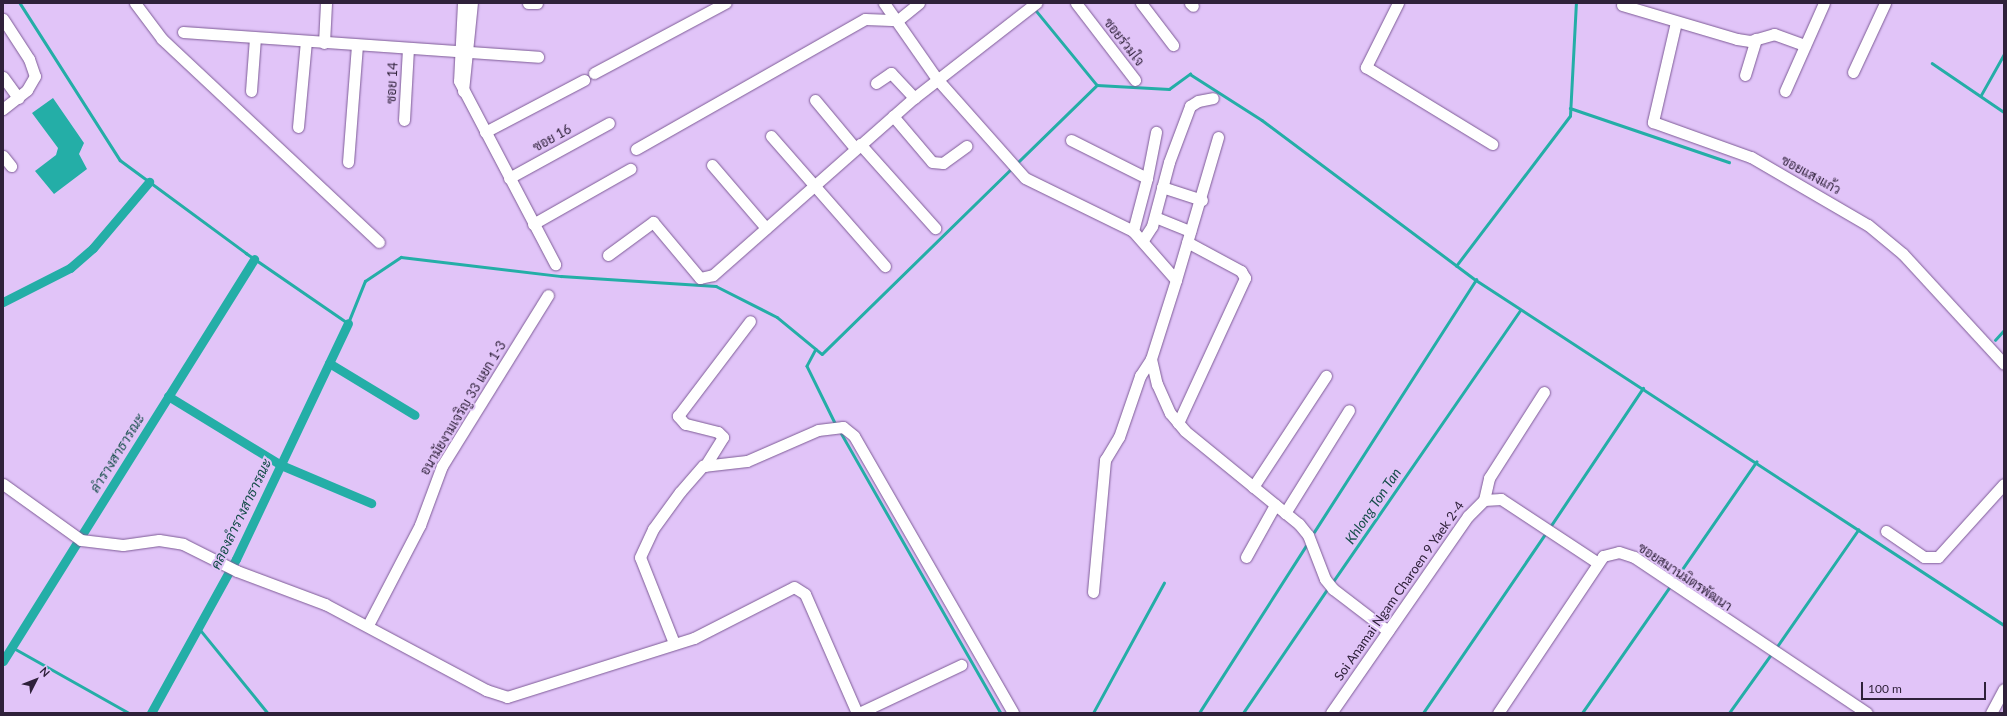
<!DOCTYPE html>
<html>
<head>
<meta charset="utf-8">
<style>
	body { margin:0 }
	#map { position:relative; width:2007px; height:716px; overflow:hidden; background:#e1c4f8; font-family:Lato,Sarabun,sans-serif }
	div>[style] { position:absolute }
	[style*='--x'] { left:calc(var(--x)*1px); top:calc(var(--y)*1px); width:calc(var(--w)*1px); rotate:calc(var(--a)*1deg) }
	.water>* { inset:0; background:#24aea7 }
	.stream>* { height:2.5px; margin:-1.25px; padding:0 1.25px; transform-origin:1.25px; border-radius:1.25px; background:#24aea7 }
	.canal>* { height:9px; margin:-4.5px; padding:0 4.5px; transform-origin:4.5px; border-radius:4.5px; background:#24aea7 }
	.roads { filter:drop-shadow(0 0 1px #7d5b96) drop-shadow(0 0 1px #7d5b96) }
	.minor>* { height:11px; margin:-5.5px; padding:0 5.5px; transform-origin:5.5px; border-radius:5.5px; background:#fff }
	span { translate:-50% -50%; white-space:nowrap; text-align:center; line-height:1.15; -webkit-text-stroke:4px #e1c4f8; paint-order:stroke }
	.street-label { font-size:13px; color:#2f213a }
	.water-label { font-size:14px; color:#164d4a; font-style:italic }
	.frame { position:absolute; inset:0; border:4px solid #2f213a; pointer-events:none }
	.north { position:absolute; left:16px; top:660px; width:40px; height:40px; -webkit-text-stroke:3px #e1c4f8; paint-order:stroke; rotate:48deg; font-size:11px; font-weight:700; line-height:16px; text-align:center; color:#2f213a }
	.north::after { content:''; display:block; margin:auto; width:14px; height:18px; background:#2f213a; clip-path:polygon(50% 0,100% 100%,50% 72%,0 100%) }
	.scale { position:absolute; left:1861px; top:682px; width:125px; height:18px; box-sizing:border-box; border:2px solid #2f213a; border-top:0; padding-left:5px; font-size:12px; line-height:14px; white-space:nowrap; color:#2f213a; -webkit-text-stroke:3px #e1c4f8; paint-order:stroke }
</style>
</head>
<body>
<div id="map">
	<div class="water">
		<i style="clip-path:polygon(53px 98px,84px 143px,79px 154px,87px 169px,54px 194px,35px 171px,56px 155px,58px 148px,32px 113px)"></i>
	</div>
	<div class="stream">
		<i style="--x:20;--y:3;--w:186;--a:57.5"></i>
		<i style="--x:120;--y:160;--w:157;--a:36.4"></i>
		<i style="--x:246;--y:253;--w:124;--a:34.5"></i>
		<i style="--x:348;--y:323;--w:45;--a:-68"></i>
		<i style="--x:365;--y:281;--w:43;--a:-33.7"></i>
		<i style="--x:401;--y:257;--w:161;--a:6.8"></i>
		<i style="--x:561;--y:276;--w:155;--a:3.7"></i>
		<i style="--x:716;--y:286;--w:68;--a:26.9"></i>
		<i style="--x:777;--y:317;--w:58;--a:39.4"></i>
		<i style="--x:822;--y:354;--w:266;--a:-44.4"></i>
		<i style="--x:1034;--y:8;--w:99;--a:50.7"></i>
		<i style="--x:1097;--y:85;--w:72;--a:3.2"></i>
		<i style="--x:1169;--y:89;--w:26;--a:-36"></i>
		<i style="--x:1190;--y:74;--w:85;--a:32.6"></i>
		<i style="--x:1262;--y:120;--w:267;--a:36.8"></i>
		<i style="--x:1476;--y:280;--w:631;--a:33.16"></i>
		<i style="--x:1932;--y:63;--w:87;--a:34.2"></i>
		<i style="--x:1981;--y:95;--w:47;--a:-60.7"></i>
		<i style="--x:1570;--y:108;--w:168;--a:18.8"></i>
		<i style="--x:1016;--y:164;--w:113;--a:-44.3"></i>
		<i style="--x:1456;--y:266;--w:188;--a:-52.8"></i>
		<i style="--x:1570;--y:116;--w:113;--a:-87"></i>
		<i style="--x:1995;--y:340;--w:13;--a:-48"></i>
		<i style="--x:816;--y:349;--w:19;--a:118"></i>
		<i style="--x:807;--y:366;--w:66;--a:63.8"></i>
		<i style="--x:840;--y:431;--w:325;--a:60.3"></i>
		<i style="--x:1550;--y:527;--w:167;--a:-56.2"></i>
		<i style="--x:1314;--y:532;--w:300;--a:-57.3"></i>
		<i style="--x:1674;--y:581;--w:145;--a:-55.4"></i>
		<i style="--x:1332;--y:583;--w:331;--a:-55.4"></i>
		<i style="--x:198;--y:627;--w:111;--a:50.9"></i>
		<i style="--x:12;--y:647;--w:134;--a:29.4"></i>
		<i style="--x:1776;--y:648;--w:144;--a:-55.2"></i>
		<i style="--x:1093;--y:713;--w:148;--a:-61.4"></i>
		<i style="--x:1199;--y:713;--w:198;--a:-57.4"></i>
		<i style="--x:1243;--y:713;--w:151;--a:-55.8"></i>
		<i style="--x:1423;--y:713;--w:218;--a:-55.7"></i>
		<i style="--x:1582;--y:713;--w:156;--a:-55.2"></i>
		<i style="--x:1729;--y:713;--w:74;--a:-54.4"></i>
	</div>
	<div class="canal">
		<i style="--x:3;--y:302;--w:75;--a:-26.9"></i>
		<i style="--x:70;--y:268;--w:30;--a:-41"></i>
		<i style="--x:93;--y:248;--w:87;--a:-49.7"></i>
		<i style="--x:329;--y:363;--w:100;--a:31.2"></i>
		<i style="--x:168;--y:396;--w:132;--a:31.4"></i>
		<i style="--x:281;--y:465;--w:98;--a:22.9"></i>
		<i style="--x:3;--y:661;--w:474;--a:-58"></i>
		<i style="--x:151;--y:713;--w:176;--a:-61.1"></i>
		<i style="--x:236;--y:559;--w:261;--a:-64.6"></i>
	</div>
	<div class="roads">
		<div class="minor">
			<i style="--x:135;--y:3;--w:45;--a:53.1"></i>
			<i style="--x:162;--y:39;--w:297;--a:43.1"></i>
			<i style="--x:463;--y:3;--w:78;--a:92.9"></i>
			<i style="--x:459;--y:81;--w:207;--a:62.3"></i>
			<i style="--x:528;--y:3;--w:9;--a:0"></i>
			<i style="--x:884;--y:3;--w:93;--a:55.1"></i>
			<i style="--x:937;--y:79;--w:132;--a:48.4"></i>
			<i style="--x:1025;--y:178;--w:120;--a:26.1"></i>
			<i style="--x:1133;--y:231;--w:65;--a:48.7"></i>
			<i style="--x:1176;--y:280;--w:83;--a:107.6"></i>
			<i style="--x:1151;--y:359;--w:26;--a:77"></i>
			<i style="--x:1157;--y:384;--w:32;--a:66"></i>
			<i style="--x:1170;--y:413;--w:23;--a:50"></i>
			<i style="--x:1185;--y:431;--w:147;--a:39.2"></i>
			<i style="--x:1299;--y:524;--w:14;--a:51"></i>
			<i style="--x:1308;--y:535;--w:47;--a:68.9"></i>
			<i style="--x:1325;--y:579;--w:13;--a:51"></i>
			<i style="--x:1333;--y:589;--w:69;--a:37.4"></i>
			<i style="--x:1076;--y:3;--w:97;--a:52.5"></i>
			<i style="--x:1141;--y:3;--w:53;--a:52.7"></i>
			<i style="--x:1190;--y:3;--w:4;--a:45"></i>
			<i style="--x:1398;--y:3;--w:72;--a:116.6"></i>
			<i style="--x:1366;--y:67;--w:148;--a:31.4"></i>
			<i style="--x:1622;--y:5;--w:120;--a:16.5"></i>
			<i style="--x:1737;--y:39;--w:13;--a:9"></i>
			<i style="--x:1750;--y:41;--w:25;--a:-16"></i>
			<i style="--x:1774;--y:34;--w:33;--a:20"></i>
			<i style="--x:3;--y:19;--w:48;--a:57"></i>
			<i style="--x:29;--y:59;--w:18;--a:71"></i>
			<i style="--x:35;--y:76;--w:16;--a:120"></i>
			<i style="--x:27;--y:90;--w:31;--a:142"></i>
			<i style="--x:1676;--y:22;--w:103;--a:103"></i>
			<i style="--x:1653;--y:122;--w:104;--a:19.7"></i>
			<i style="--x:1751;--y:157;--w:135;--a:30.2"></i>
			<i style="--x:1868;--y:225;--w:45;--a:39.6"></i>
			<i style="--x:1903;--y:254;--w:149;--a:47.4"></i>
			<i style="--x:183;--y:32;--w:356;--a:4"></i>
			<i style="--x:324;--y:43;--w:40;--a:-87.1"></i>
			<i style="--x:1853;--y:72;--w:76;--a:-65.1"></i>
			<i style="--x:594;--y:73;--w:149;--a:-28.1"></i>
			<i style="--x:1745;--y:75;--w:38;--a:-73"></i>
			<i style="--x:3;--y:77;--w:26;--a:54"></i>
			<i style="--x:876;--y:83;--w:18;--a:-34"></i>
			<i style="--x:891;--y:73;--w:34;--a:47"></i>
			<i style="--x:251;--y:91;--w:53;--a:-85.7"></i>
			<i style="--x:463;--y:91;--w:88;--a:-84.2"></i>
			<i style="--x:1785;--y:91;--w:96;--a:-66.1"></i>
			<i style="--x:815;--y:100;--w:62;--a:50.2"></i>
			<i style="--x:893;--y:116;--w:60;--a:49.7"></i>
			<i style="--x:932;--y:162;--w:11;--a:5"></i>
			<i style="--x:943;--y:163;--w:29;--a:-36"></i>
			<i style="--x:404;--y:120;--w:72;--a:-86.8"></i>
			<i style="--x:298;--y:127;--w:86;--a:-84.7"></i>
			<i style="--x:485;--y:132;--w:112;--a:-27.7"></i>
			<i style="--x:771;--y:136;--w:173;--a:48.8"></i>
			<i style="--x:1071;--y:140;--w:85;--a:26.6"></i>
			<i style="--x:1147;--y:178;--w:55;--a:104.8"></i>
			<i style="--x:860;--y:144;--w:113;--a:48.2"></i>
			<i style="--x:636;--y:149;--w:263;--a:-29.6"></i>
			<i style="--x:865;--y:19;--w:33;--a:2"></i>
			<i style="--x:898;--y:20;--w:27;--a:-39"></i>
			<i style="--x:3;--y:156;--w:13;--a:51"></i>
			<i style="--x:348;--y:162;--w:116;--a:-85.6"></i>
			<i style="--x:712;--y:165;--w:83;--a:49.4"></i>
			<i style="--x:509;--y:178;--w:114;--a:-28.8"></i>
			<i style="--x:1147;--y:178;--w:47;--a:-78.9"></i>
			<i style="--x:1162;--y:187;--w:42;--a:18"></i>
			<i style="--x:1155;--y:217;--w:38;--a:22"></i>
			<i style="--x:533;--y:224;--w:112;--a:-29.6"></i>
			<i style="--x:1143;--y:240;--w:17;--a:-57"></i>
			<i style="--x:1152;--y:226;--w:66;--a:-75.1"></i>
			<i style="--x:1169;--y:162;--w:60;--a:-69.4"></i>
			<i style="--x:1190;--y:106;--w:9;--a:-32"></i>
			<i style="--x:1198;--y:101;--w:15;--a:-11"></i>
			<i style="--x:608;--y:255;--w:56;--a:-36.3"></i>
			<i style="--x:653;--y:222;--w:73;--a:50"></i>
			<i style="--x:700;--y:278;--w:13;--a:-13"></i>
			<i style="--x:713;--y:275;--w:268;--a:-41.4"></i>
			<i style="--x:914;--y:98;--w:155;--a:-37.9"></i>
			<i style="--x:1176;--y:280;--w:149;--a:-73.6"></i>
			<i style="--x:1178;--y:423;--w:160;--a:-65.2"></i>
			<i style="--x:1245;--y:278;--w:8;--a:-120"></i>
			<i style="--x:1241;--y:271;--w:61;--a:-151.8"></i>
			<i style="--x:705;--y:466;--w:34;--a:-58"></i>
			<i style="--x:723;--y:437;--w:7;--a:-135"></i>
			<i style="--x:718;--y:432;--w:34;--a:-166"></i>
			<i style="--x:685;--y:424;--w:11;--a:-131"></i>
			<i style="--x:678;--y:416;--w:119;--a:-52.8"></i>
			<i style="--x:3;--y:484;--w:96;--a:35.7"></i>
			<i style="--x:81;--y:540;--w:42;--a:6.8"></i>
			<i style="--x:123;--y:545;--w:36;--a:-8"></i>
			<i style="--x:159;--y:540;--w:24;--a:9"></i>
			<i style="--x:183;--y:544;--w:60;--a:26.6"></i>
			<i style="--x:237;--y:571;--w:94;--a:20.6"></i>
			<i style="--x:325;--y:604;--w:183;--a:28.1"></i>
			<i style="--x:486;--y:690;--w:22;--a:18"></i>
			<i style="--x:507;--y:697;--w:196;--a:-17.5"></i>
			<i style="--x:694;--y:638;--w:112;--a:-27"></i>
			<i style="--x:794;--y:587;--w:13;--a:32"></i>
			<i style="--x:805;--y:594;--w:130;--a:66.4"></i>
			<i style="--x:1253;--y:487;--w:133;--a:-56.7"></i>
			<i style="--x:1484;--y:500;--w:23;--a:-77"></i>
			<i style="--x:1489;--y:478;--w:102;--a:-57.4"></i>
			<i style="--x:1285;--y:513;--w:121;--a:-58.1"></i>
			<i style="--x:1886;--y:531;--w:46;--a:34.4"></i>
			<i style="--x:1924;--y:557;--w:14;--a:0"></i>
			<i style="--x:1938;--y:557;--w:98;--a:-47.9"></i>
			<i style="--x:1246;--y:557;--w:60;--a:-60.9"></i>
			<i style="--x:1093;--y:592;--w:133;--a:-84.8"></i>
			<i style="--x:1105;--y:460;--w:27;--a:-59"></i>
			<i style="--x:1119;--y:437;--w:65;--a:-71"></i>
			<i style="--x:1140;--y:376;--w:20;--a:-57"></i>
			<i style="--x:368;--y:625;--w:113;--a:-62.5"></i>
			<i style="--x:420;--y:525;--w:63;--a:-69.6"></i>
			<i style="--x:442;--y:466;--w:201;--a:-58.2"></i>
			<i style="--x:674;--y:643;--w:92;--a:-111.6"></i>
			<i style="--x:640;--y:557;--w:31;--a:-65"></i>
			<i style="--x:653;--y:529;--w:46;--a:-53.9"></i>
			<i style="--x:680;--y:492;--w:35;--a:-49"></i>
			<i style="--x:703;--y:466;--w:44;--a:-6.5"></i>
			<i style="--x:747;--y:461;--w:77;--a:-23.6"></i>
			<i style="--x:818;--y:430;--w:25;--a:-7"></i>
			<i style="--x:843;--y:427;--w:14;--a:39"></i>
			<i style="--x:854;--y:436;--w:319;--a:60.1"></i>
			<i style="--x:859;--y:713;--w:113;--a:-25.2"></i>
			<i style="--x:1331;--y:713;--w:240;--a:-55.2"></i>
			<i style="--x:1468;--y:516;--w:23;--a:-45"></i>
			<i style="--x:1484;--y:500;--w:17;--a:-3"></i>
			<i style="--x:1501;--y:499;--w:116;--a:33.4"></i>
			<i style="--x:1498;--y:713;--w:189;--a:-56.2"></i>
			<i style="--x:1603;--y:556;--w:16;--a:-14"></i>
			<i style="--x:1619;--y:552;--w:16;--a:18"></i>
			<i style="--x:1634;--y:557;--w:280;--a:33.8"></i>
			<i style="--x:1991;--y:713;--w:27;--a:-62"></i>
		</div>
	</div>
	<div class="street-label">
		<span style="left:1124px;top:42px;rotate:52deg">ซอยร่วมใจ</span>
		<span style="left:392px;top:83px;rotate:-87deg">ซอย 14</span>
		<span style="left:552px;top:138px;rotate:-29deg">ซอย 16</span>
		<span style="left:1811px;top:175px;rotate:29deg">ซอยแสงแก้ว</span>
		<span style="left:463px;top:408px;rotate:-59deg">อนามัยงามเจริญ 33 แยก 1-3</span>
		<span style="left:1685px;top:577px;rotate:34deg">ซอยสมานมิตรพัฒนา</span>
		<span style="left:1399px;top:591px;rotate:-55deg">Soi Anamai Ngam Charoen 9 Yaek 2-4</span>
	</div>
	<div class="water-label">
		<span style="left:117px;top:453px;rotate:-58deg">ลำรางสาธารณะ</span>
		<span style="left:1373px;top:506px;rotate:-56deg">Khlong Ton Tan</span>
		<span style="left:241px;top:514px;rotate:-64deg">คลองลำรางสาธารณะ</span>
	</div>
	<div class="frame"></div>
	<div class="north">N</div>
	<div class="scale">100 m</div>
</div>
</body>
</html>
